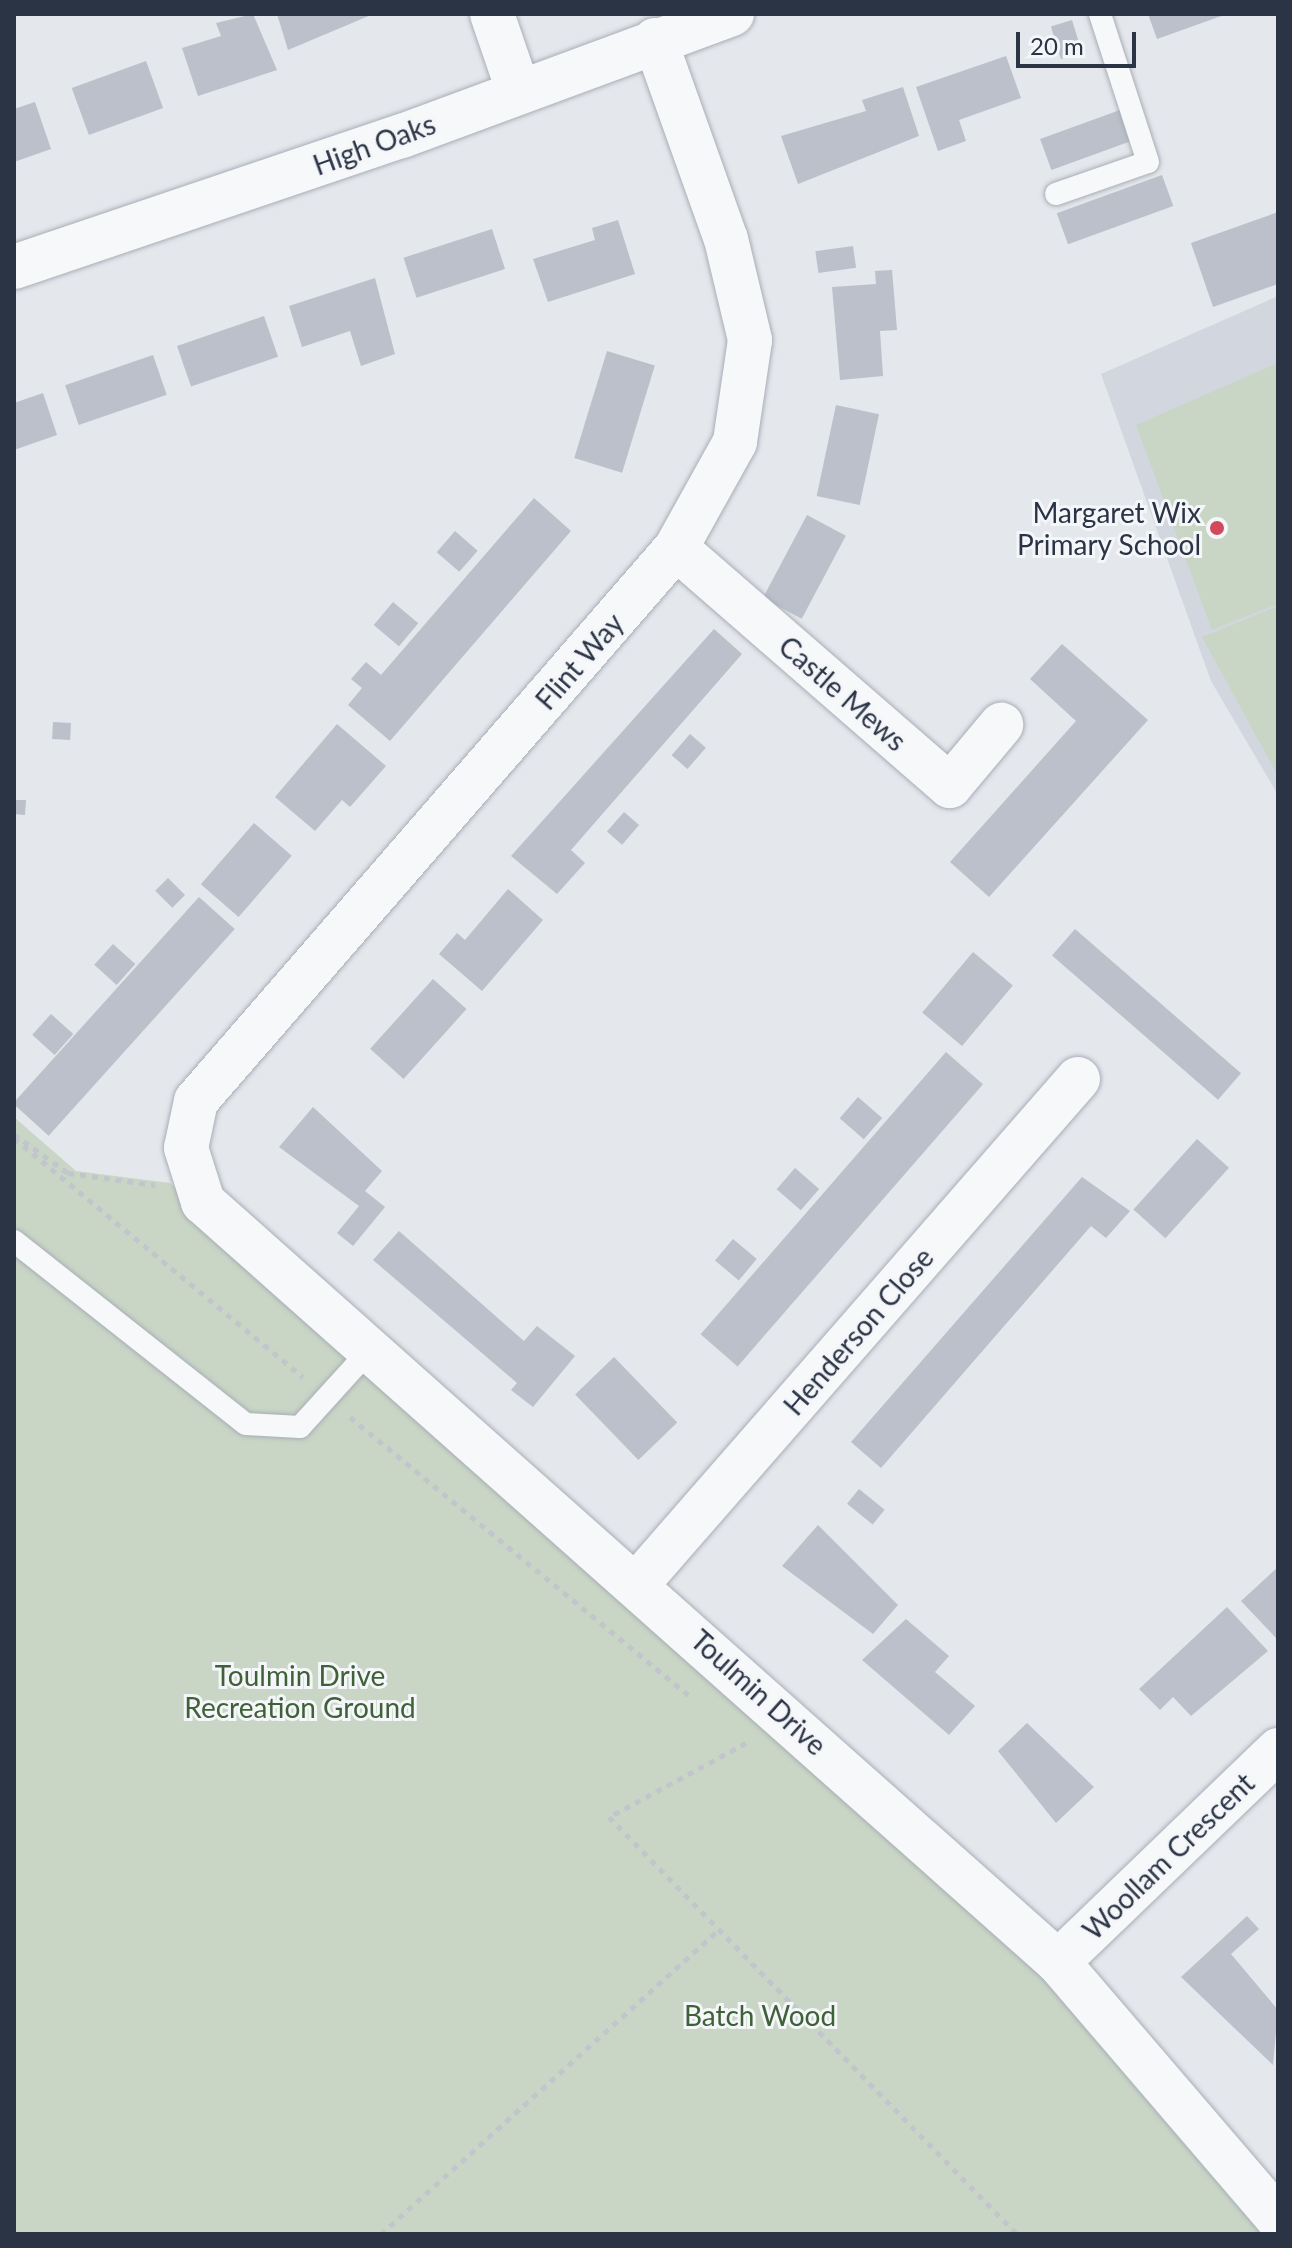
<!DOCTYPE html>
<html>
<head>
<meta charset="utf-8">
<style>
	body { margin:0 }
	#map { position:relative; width:1292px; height:2248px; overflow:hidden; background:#e4e7ec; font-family:Lato,sans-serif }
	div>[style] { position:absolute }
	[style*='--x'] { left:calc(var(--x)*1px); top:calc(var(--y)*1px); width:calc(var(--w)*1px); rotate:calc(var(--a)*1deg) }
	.built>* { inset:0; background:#d2d6de }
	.green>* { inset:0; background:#c9d6c5 }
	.building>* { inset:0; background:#bbc0ca; transform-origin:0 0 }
	.path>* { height:5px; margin-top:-2.5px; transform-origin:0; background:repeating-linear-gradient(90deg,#c2c5cb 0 6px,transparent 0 12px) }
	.roads { filter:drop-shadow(0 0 2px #a9aeb7) drop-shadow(0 0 2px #a9aeb7) }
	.lane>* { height:22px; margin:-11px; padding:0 11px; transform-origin:11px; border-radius:11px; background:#f7f8fa }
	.street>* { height:44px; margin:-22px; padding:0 22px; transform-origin:22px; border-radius:22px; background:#f7f8fa }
	.dots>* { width:22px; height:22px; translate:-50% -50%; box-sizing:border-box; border:4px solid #f4f6f9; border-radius:50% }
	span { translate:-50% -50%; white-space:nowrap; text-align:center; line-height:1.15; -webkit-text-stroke:6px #f4f6f9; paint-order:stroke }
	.street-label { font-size:28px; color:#2b3445 }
	.poi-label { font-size:28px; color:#2b3445 }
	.right { translate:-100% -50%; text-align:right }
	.park-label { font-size:28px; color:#3f6138 }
	.frame { position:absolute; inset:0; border:16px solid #2b3445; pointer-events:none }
	.scale { position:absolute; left:1016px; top:32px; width:120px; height:36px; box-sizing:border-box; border:4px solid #2b3445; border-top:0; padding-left:10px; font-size:24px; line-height:28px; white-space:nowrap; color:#2b3445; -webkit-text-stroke:6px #f4f6f9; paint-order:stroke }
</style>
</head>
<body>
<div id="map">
	<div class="built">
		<i style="clip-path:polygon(1278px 296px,1278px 795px,1211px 681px,1101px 374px)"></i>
	</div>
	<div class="green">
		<i style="clip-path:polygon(1278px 363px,1278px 604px,1212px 630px,1136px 425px)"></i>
		<i style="clip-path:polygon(1278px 606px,1278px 776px,1202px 637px)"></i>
		<i style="clip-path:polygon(14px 1117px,76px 1171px,170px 1183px,788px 1750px,1043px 1971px,1265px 2234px,14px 2234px)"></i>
	</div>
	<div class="building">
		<i style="clip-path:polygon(253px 14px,277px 70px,198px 96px,182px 48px,221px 36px,216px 23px)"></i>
		<i style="clip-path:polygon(277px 14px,371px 14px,371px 15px,288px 50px)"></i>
		<i style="clip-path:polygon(1148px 14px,1227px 14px,1157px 39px)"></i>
		<i style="left:1072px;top:20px;width:34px;height:22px;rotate:73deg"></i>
		<i style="clip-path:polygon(1006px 56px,1021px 98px,959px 120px,966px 141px,938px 151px,916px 87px)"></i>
		<i style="left:146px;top:61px;width:50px;height:79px;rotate:70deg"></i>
		<i style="clip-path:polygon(903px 87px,919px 136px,798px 184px,781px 136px,866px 111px,862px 100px)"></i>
		<i style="clip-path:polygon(35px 102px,51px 149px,14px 162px,14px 109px)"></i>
		<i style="left:1120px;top:110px;width:33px;height:85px;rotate:70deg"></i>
		<i style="left:1162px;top:175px;width:33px;height:112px;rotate:70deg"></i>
		<i style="clip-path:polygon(1278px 212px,1278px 284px,1213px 307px,1191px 243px)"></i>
		<i style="clip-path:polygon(618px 220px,635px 274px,548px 302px,533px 259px,595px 240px,592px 228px)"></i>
		<i style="left:492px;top:229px;width:42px;height:93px;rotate:72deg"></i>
		<i style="left:853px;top:246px;width:22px;height:38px;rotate:82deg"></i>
		<i style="clip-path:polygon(892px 270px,897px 330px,880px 331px,883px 376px,840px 380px,832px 287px,876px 284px,875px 271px)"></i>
		<i style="clip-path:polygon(375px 278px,395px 354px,361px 366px,350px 331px,302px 347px,289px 306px)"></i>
		<i style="left:264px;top:316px;width:43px;height:92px;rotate:71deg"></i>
		<i style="left:607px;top:351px;width:50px;height:112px;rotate:17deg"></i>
		<i style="left:153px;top:355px;width:42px;height:93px;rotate:71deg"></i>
		<i style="clip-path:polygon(43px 393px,57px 435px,14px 450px,14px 403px)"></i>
		<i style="left:836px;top:405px;width:44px;height:93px;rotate:12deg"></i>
		<i style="clip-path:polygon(534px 498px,571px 531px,390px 741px,348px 705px,362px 688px,351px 679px,366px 662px,381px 675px)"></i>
		<i style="left:807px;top:515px;width:44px;height:94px;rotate:28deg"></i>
		<i style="left:455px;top:531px;width:30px;height:28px;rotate:41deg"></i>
		<i style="left:393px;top:602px;width:33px;height:30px;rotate:40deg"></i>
		<i style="clip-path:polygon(714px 629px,742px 654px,571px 850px,585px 863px,557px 894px,511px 856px)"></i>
		<i style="clip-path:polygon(1062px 644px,1148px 720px,989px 897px,950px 862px,1076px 721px,1030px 679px)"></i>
		<i style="left:53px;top:722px;width:18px;height:17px;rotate:3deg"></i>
		<i style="clip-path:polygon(337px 724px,386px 766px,350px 807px,342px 800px,315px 831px,275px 797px)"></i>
		<i style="left:690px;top:734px;width:21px;height:28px;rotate:41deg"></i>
		<i style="clip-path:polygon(26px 800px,25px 815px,14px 814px,14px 800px)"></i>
		<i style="left:624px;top:812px;width:20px;height:26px;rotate:41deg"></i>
		<i style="left:254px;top:823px;width:50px;height:81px;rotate:41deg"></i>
		<i style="left:168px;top:878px;width:24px;height:18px;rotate:45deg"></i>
		<i style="clip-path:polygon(508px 889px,543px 920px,482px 991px,439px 954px,457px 933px,465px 940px)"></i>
		<i style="left:199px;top:897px;width:48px;height:278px;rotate:42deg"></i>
		<i style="left:1075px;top:929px;width:220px;height:35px;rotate:41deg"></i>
		<i style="left:113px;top:944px;width:30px;height:28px;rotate:42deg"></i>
		<i style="left:973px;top:952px;width:52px;height:79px;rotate:40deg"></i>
		<i style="left:433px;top:979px;width:45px;height:94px;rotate:42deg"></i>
		<i style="left:51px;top:1014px;width:30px;height:28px;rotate:42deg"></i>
		<i style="left:946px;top:1052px;width:49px;height:374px;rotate:41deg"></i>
		<i style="left:858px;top:1097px;width:32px;height:28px;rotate:41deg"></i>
		<i style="clip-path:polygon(313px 1107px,382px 1171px,365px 1191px,385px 1207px,353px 1246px,337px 1233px,359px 1206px,279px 1147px)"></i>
		<i style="left:1197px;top:1139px;width:43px;height:95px;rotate:42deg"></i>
		<i style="left:795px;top:1168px;width:32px;height:28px;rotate:41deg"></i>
		<i style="clip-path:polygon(1082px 1177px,1130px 1211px,1106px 1238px,1091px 1226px,881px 1468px,851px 1442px)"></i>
		<i style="clip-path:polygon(399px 1231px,524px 1341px,537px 1326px,575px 1356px,533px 1407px,511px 1390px,517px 1383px,373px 1260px)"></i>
		<i style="left:733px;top:1239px;width:31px;height:28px;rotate:40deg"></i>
		<i style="left:614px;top:1357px;width:91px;height:54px;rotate:46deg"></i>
		<i style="left:859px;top:1489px;width:33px;height:19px;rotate:39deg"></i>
		<i style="clip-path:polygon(818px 1525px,898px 1605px,873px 1634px,782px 1566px)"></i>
		<i style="clip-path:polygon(1278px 1567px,1278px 1636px,1276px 1638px,1241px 1601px)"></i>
		<i style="clip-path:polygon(1227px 1607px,1268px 1651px,1191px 1716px,1173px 1697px,1160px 1710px,1139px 1689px)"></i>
		<i style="clip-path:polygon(906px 1619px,949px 1656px,935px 1672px,975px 1706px,949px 1735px,862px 1660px)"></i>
		<i style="clip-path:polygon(1027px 1723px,1094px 1787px,1056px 1823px,998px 1751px)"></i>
		<i style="clip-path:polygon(1247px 1916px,1259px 1929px,1231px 1954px,1278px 2010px,1273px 2065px,1181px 1977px)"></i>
	</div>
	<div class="path">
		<i style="--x:14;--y:1134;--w:67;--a:35.8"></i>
		<i style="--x:68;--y:1173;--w:88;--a:7.9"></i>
		<i style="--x:14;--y:1138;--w:375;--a:39.6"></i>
		<i style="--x:350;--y:1417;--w:438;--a:39.4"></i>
		<i style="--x:746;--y:1743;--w:156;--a:151.6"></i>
		<i style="--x:609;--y:1817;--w:583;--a:45.63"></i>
		<i style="--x:381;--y:2234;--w:455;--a:-42"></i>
	</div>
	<div class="roads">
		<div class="lane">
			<i style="--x:1056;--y:194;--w:97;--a:-19.2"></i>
			<i style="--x:1148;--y:162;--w:156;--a:-108"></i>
			<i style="--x:14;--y:1241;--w:295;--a:38.3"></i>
			<i style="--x:246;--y:1424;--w:54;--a:3.2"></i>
			<i style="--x:300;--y:1427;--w:101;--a:-47.8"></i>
		</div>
		<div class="street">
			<i style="--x:492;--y:14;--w:80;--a:71.1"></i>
			<i style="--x:655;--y:40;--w:211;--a:70.4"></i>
			<i style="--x:726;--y:239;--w:104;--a:76.6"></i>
			<i style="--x:750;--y:340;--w:103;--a:98.4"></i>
			<i style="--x:735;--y:442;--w:121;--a:119.1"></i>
			<i style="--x:676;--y:548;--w:732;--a:130.96"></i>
			<i style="--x:196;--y:1101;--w:48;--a:102"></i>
			<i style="--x:186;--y:1148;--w:57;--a:72.5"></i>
			<i style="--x:203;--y:1202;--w:1144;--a:41.63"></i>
			<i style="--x:1058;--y:1962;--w:338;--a:49.4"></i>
			<i style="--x:14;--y:267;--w:410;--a:-18.7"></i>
			<i style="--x:402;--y:136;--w:352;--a:-20.3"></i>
			<i style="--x:676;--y:548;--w:363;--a:41"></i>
			<i style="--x:950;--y:786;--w:80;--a:-50.1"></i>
			<i style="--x:638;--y:1583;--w:669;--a:-48.88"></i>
			<i style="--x:1058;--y:1962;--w:306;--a:-43.9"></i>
		</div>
	</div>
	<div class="dots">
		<i style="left:1217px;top:528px;background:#d1495b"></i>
	</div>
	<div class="street-label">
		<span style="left:374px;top:144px;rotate:-20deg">High Oaks</span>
		<span style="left:579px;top:661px;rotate:-49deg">Flint Way</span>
		<span style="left:843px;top:693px;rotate:41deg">Castle Mews</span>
		<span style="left:858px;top:1331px;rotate:-49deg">Henderson Close</span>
		<span style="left:759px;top:1692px;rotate:42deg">Toulmin Drive</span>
		<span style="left:1168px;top:1856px;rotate:-44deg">Woollam Crescent</span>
	</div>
	<div class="poi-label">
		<span class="right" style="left:1201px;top:528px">Margaret Wix<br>Primary School</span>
	</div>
	<div class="park-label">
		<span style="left:300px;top:1691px">Toulmin Drive<br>Recreation Ground</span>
		<span style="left:760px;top:2015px">Batch Wood</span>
	</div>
	<div class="frame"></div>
	<div class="scale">20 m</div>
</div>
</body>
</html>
